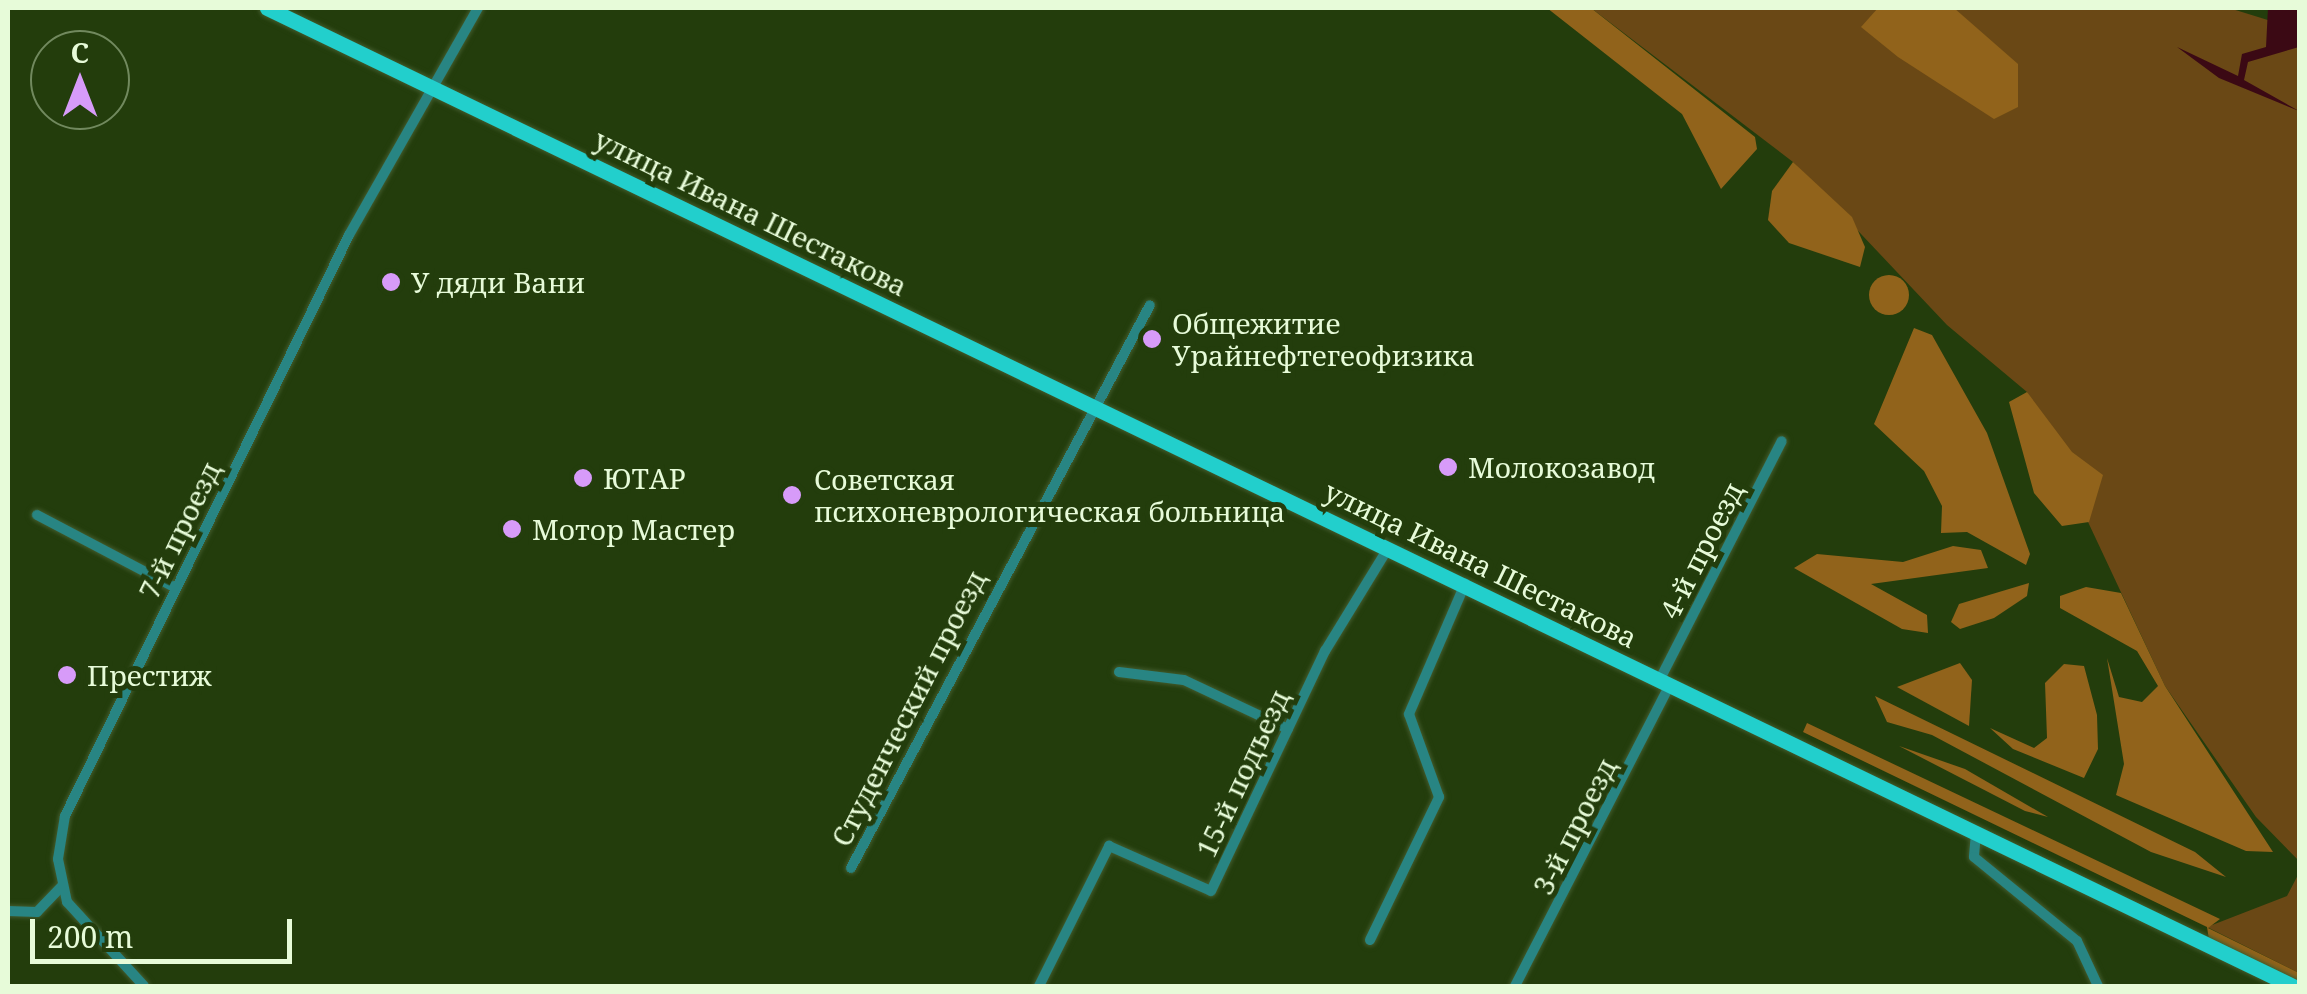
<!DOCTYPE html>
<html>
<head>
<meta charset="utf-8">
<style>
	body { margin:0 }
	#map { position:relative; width:2307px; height:994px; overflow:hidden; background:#233d0c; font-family:"Noto Serif",serif }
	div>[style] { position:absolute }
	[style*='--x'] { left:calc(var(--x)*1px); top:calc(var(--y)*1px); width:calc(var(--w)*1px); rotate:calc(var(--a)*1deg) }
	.green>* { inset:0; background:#6a4815 }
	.forest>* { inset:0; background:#91631b }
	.round { border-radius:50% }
	.water>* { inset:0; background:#3b0914 }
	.roads { filter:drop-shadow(0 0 2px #425b2d) drop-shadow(0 0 2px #425b2d) }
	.minor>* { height:10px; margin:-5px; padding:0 5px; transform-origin:5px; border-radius:5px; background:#288583 }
	.primary>* { height:15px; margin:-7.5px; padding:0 7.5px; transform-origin:7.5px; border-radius:7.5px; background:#22cfcc }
	.dots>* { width:28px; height:28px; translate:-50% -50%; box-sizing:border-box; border:5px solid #233d0c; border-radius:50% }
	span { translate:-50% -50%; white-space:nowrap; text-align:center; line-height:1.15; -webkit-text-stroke:10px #233d0c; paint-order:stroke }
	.street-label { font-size:28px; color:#e7fbd9 }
	.poi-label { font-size:28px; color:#e7fbd9 }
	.left { translate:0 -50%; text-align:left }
	.frame { position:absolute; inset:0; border:10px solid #e7fbd9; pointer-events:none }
	.north { position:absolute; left:30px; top:30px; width:100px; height:100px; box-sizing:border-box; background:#233d0c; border:2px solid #71895e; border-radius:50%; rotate:0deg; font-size:28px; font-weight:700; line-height:40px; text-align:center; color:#e7fbd9 }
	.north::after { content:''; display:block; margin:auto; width:35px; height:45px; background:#d79bf9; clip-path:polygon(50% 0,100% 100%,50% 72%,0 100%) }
	.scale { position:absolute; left:30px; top:919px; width:262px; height:45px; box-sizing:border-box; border:5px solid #e7fbd9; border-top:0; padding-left:12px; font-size:30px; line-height:35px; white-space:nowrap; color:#e7fbd9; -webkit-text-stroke:8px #233d0c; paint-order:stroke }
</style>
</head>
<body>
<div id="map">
	<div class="green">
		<i style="clip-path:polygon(1591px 8px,2229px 8px,2271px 21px,2300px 43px,2299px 861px,2256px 817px,2165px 686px,2027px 392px,1947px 325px,1793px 162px)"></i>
		<i style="clip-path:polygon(2299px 873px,2299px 973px,2207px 927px,2287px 896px)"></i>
	</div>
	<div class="forest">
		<i style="clip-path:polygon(1547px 8px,1591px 8px,1755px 137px,1757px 149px,1721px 189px,1682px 114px)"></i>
		<i style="clip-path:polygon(1878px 8px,1954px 8px,2018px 64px,2018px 107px,1994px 119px,1898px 57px,1861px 27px)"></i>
		<i style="clip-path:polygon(1793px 162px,1852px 217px,1865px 247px,1860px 267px,1789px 243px,1768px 220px,1772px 191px)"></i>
		<i class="round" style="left:1869px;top:275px;width:40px;height:40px"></i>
		<i style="clip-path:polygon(1914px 328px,1932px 335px,1987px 433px,2030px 554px,2026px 565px,1967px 532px,1941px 533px,1942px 506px,1924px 471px,1874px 424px)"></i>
		<i style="clip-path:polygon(2027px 392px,2072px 452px,2103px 475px,2089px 522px,2062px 526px,2034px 493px,2009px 402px)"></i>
		<i style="clip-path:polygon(1953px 546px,1981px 550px,1988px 568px,1871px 584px,1927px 615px,1928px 633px,1902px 629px,1794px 568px,1817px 554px,1903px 562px)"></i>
		<i style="clip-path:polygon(2029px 583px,2027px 596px,1994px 618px,1960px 629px,1951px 622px,1959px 604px)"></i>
		<i style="clip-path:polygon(2086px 587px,2121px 593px,2165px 686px,2273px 852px,2246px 851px,2116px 795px,2124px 764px,2107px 658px,2119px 697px,2142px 702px,2158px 686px,2137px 651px,2060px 608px,2060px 596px)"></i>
		<i style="clip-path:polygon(1960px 663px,1972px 680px,1969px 726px,1897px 687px)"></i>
		<i style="clip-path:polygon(2064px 664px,2084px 666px,2097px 715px,2098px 749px,2084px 778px,2013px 749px,1990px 728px,2034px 748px,2047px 738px,2045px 683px)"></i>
		<i style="clip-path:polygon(1875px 696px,2195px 852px,2226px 877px,2151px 852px,1932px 735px,1887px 722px)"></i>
		<i style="clip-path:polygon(1807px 723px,2220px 919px,2208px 928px,2299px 973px,2299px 984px,2209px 940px,2207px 927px,1803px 732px)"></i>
		<i style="clip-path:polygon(1899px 746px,1965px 769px,2048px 817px,2025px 811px)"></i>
	</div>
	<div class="water">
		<i style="clip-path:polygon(2268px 8px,2299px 8px,2299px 47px,2248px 62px,2244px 80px,2299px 111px,2219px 78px,2177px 47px,2238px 76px,2242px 54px,2266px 47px)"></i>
	</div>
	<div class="roads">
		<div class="minor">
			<i style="--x:37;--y:515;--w:157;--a:27.7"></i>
			<i style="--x:1119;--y:672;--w:65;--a:7"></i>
			<i style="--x:1184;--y:680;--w:115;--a:25.2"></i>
			<i style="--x:1660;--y:679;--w:267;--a:-62.9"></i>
			<i style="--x:1976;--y:833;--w:24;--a:95"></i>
			<i style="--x:1974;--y:857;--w:133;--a:39.2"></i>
			<i style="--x:2077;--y:941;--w:50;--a:65"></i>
			<i style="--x:851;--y:868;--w:637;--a:-62.03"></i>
			<i style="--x:8;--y:911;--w:29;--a:2"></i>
			<i style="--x:37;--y:912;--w:35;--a:-46"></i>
			<i style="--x:1370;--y:940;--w:159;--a:-64.2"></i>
			<i style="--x:1439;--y:797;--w:88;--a:-109.9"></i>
			<i style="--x:1409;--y:714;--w:142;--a:-66.7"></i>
			<i style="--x:144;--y:986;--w:114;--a:-132.5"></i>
			<i style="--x:67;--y:902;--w:44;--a:-101.8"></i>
			<i style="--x:58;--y:859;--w:44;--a:-80.8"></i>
			<i style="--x:65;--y:816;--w:647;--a:-63.95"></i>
			<i style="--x:349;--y:235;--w:261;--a:-60.4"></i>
			<i style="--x:1039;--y:986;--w:157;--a:-63.4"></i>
			<i style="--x:1109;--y:846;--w:111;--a:23.8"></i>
			<i style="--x:1211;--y:891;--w:266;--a:-64.6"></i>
			<i style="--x:1325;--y:651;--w:121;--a:-58.5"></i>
			<i style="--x:1515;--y:986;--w:339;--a:-62.8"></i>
		</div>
		<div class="primary">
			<i style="--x:267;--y:8;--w:2250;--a:25.77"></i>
		</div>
	</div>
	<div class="dots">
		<i style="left:391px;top:282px;background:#d79bf9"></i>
		<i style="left:1152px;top:339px;background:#d79bf9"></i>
		<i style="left:1448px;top:467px;background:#d79bf9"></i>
		<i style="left:583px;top:478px;background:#d79bf9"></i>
		<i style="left:792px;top:495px;background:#d79bf9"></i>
		<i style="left:512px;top:529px;background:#d79bf9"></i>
		<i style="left:67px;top:675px;background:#d79bf9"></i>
	</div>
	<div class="street-label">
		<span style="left:751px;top:212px;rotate:26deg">улица Ивана Шестакова</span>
		<span style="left:179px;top:530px;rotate:-64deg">7-й проезд</span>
		<span style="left:1701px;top:550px;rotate:-63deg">4-й проезд</span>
		<span style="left:1481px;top:564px;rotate:26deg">улица Ивана Шестакова</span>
		<span style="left:908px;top:708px;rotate:-63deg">Студенческий проезд</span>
		<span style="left:1242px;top:773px;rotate:-65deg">15-й подъезд</span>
		<span style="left:1574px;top:826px;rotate:-63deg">3-й проезд</span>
	</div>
	<div class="poi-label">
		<span class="left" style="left:411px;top:282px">У дяди Вани</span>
		<span class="left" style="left:1172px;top:339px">Общежитие<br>Урайнефтегеофизика</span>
		<span class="left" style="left:1468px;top:467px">Молокозавод</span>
		<span class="left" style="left:603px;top:478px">ЮТАР</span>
		<span class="left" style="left:814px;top:495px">Советская<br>психоневрологическая больница</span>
		<span class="left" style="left:532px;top:529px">Мотор Мастер</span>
		<span class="left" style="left:87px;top:675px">Престиж</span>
	</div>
	<div class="frame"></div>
	<div class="north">С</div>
	<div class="scale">200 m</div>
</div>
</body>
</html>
